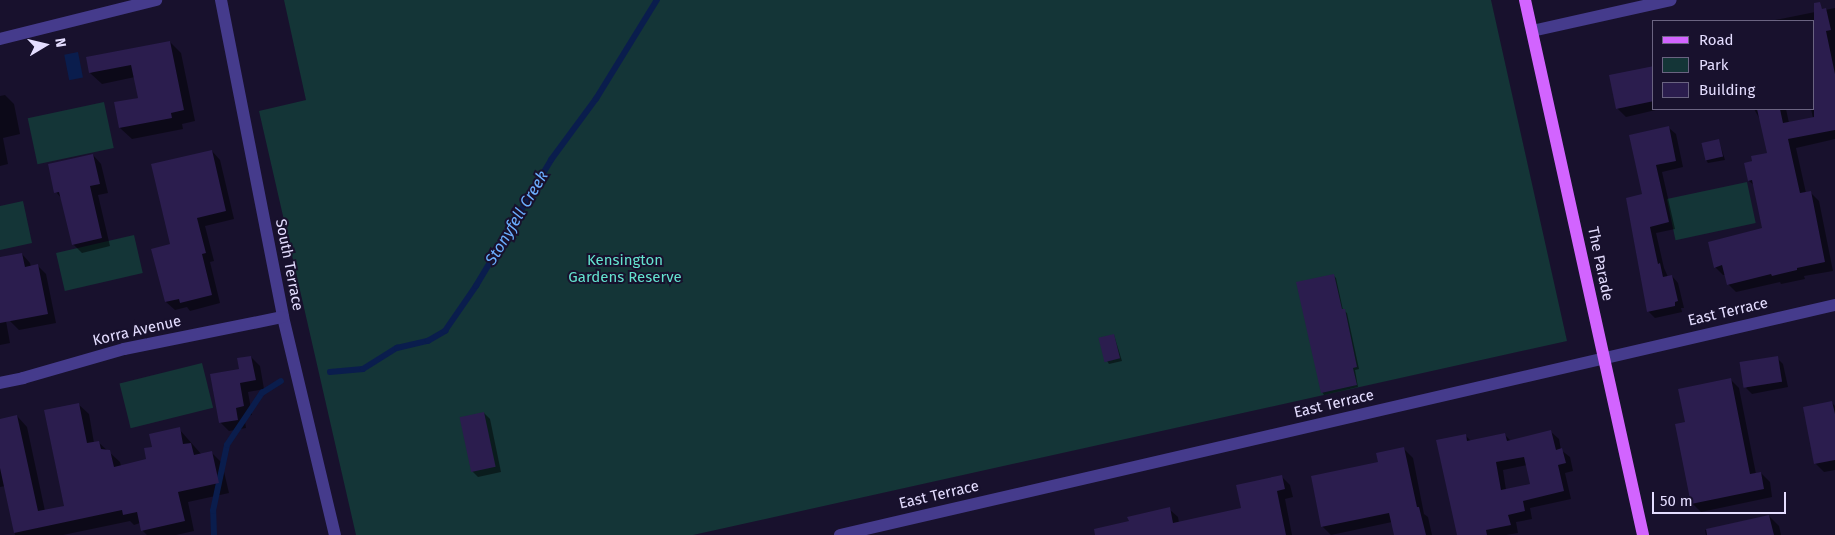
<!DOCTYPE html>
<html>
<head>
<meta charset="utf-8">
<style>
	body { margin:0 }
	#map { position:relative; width:1835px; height:535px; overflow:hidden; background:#18112d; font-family:"Fira Sans",sans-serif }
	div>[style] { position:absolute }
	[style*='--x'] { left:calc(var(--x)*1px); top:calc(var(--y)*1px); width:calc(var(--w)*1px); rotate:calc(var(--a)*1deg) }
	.green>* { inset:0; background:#143537; transform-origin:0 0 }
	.water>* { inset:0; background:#0a1d4d; transform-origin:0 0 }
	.shadow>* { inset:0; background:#0007 }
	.stream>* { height:5.5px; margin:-2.75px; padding:0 2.75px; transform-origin:2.75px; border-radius:2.75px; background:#0a1d4d }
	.building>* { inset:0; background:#2b1d4e; transform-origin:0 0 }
	.minor>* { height:12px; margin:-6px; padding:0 6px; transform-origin:6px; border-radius:6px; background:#453b8c }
	.major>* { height:12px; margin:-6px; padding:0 6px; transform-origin:6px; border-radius:6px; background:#d264ff }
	span { translate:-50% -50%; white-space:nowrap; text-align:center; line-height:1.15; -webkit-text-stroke:4px #18112d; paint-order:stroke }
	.park-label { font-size:15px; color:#64e3cf }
	.street-label { font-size:15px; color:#e4ddff }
	.water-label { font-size:16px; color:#6baeff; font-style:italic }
	.legend { position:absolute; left:1652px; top:20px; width:162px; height:90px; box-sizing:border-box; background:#18112d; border:1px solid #6a6381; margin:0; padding:6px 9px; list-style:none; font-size:15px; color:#e4ddff }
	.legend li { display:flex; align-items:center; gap:10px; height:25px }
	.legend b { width:25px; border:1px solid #6a6381 }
	.north { position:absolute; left:20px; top:20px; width:50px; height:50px; -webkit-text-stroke:4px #18112d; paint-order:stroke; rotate:81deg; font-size:14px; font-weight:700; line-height:20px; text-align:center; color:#e4ddff }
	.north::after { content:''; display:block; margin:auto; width:18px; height:22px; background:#e4ddff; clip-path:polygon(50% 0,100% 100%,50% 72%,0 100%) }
	.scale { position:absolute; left:1652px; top:492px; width:134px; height:22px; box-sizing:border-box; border:2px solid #e4ddff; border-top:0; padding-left:6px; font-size:15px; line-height:18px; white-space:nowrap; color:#e4ddff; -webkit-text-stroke:4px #18112d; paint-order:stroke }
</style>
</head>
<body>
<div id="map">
	<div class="green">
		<i style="clip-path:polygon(284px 0,1491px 0,1567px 341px,693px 535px,356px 535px,259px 111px,306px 100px)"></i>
		<i style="left:104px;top:102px;width:47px;height:78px;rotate:78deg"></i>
		<i style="left:1747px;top:182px;width:42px;height:82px;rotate:78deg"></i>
		<i style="clip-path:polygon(23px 201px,32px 243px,0 250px,0 206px)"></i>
		<i style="left:134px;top:235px;width:39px;height:80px;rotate:77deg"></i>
		<i style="left:202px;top:363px;width:46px;height:85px;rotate:76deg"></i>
	</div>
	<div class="water">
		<i style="left:78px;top:52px;width:26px;height:14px;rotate:79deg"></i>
	</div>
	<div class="shadow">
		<i style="clip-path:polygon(1835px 8px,1835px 139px,1796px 148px,1806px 193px,1810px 192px,1819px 201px,1833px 271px,1804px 276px,1805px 279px,1781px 284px,1780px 282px,1736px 292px,1728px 284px,1726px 275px,1723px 275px,1715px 267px,1763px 229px,1755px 186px,1749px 181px,1746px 164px,1768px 153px,1762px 123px,1754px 109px,1786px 109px,1789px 123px,1813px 118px,1811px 109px,1814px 109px,1814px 21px,1770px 21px)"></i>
		<i style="clip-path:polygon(170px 42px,181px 53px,195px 121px,182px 124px,183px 129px,132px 139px,120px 128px,116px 103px,139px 98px,135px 77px,102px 84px,90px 73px)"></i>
		<i style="clip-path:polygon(1654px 67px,1654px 109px,1660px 109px,1626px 117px,1617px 108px)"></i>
		<i style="clip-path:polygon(5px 95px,14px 104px,20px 134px,3px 138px,8px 164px,0 166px,0 96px)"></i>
		<i style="clip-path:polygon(1669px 128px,1676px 134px,1683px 167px,1662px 172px,1675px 229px,1656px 233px,1664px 268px,1668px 277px,1672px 276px,1678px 283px,1684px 308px,1681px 308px,1682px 312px,1655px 318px,1648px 311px,1643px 195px)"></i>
		<i style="clip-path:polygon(1719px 141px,1725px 160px,1708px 163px,1706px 160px)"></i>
		<i style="clip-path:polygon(212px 151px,220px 160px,234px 219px,205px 226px,214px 261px,210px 262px,220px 303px,190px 311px,187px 307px,175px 310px,166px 302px,171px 245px)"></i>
		<i style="clip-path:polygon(93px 155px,101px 164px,108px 193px,98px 195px,110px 246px,82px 253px,73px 244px,62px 199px,56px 192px)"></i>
		<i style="clip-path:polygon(22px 254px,30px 263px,31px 267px,38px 266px,46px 274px,56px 323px,19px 330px,10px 321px,0 294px,0 258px)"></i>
		<i style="clip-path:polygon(1333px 275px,1336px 278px,1343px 310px,1347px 313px,1359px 369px,1355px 370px,1358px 387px,1324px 395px,1322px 392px)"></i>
		<i style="clip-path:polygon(0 315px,6px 321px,10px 343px,0 345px)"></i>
		<i style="clip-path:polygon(1114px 335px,1122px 361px,1109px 364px,1107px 361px)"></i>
		<i style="clip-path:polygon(251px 357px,260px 366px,264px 389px,248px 392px,252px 415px,244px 416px,246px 428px,229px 431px,220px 422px)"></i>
		<i style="clip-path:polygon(1777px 358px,1783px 364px,1788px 387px,1752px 394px,1746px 388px)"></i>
		<i style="clip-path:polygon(1731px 380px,1739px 388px,1756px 474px,1761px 473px,1770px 482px,1772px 497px,1701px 512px,1692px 503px,1686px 423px)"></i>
		<i style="clip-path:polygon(1832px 403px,1835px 406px,1835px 470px,1824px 472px,1815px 463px)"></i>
		<i style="clip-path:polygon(78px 404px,89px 414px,94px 443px,98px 442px,120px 462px,121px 466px,148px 460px,154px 448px,179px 429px,202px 455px,212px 453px,222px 463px,229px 493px,188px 502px,194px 531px,176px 535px,147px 535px,142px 530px,140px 523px,134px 525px,130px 521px,63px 535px,15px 535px,5px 486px,0 487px,0 420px,17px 416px,27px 427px,45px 511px,65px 507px)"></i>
		<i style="clip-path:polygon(484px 413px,490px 419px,501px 472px,478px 477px,472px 471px)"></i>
		<i style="clip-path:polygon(evenodd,1551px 432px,1559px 439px,1561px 450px,1570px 457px,1573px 471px,1565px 473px,1571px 499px,1530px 508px,1532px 519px,1516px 522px,1518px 533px,1506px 535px,1459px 535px,1465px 435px,1472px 442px,1505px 435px,1511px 441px,1551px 432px,1527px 465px,1532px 485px,1506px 490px,1503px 470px,1527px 465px)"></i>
		<i style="clip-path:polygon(1404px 449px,1413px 458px,1424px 514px,1428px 517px,1432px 535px,1395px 535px,1392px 522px,1331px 535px,1322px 526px,1380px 463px)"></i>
		<i style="clip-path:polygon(1282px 477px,1290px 485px,1293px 497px,1285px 499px,1292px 535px,1105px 535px,1169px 509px,1178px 517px,1179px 523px,1242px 509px)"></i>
		<i style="clip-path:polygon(1769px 516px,1779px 526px,1781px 535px,1706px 535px,1705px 530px)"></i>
	</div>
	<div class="stream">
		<i style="--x:330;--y:372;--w:33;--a:-5"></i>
		<i style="--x:363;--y:369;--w:40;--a:-32"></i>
		<i style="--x:397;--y:348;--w:32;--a:-13"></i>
		<i style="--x:428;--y:341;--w:20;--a:-30"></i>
		<i style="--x:445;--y:331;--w:55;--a:-55.4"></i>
		<i style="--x:476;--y:286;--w:147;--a:-59.2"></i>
		<i style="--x:551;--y:160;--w:76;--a:-53.6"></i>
		<i style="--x:596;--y:99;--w:116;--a:-58.4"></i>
		<i style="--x:214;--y:535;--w:24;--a:-92"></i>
		<i style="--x:213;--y:511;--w:67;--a:-78"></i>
		<i style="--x:227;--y:445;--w:63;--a:-56.1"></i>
		<i style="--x:262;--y:393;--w:22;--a:-32"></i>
	</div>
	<div class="building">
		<i style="clip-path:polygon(1820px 2px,1822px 9px,1826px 8px,1831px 30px,1826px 31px,1835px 74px,1835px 130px,1788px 139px,1800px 193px,1811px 191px,1825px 262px,1797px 268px,1797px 270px,1772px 276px,1771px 274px,1727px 285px,1722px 265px,1714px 268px,1708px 242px,1762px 228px,1752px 180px,1748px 181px,1744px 163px,1752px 161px,1751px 156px,1767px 153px,1757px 109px,1780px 109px,1783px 123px,1814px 117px,1814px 3px)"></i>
		<i style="clip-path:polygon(170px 41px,184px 110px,171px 113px,172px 118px,119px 128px,114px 102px,138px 98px,131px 65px,89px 73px,86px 57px)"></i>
		<i style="clip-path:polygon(1654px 66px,1654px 101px,1616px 109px,1609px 75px)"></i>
		<i style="clip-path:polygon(1669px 126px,1676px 161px,1656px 165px,1669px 222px,1650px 227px,1658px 264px,1660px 263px,1663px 277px,1672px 275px,1678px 301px,1675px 302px,1675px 306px,1647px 312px,1626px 198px,1642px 194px,1629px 135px)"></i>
		<i style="left:1719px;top:139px;width:18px;height:18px;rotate:77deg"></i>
		<i style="clip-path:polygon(212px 150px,226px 211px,197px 218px,206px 253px,202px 254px,212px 295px,180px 303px,179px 299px,165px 302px,151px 249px,170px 244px,151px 164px)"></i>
		<i style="clip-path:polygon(93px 154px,100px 184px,90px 186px,102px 238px,72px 245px,59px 192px,54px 193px,48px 164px)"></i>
		<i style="clip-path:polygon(22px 253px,25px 267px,38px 264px,48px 314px,0 323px,0 257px)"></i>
		<i style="clip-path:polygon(1334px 274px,1342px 309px,1345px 309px,1357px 367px,1353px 368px,1357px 385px,1321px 393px,1296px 282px)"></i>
		<i style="left:1114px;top:334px;width:25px;height:16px;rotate:76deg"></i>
		<i style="clip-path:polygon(251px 356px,256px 380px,240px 383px,244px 406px,236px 408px,238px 420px,219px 423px,210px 374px,239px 369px,237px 358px)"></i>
		<i style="left:1778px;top:356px;width:26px;height:39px;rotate:81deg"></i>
		<i style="clip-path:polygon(1731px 378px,1750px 474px,1761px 472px,1764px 489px,1691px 504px,1675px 424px,1685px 422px,1678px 389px)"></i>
		<i style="clip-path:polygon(1832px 401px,1835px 414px,1835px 460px,1814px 464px,1803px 407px)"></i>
		<i style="clip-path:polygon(79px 403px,87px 443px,99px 441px,101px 449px,110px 450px,114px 467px,146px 459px,144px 448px,152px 447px,149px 434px,180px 427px,183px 444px,191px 443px,194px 455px,212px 451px,219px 483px,178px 492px,185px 521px,141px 531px,137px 512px,123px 515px,122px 510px,14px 533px,0 468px,0 419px,17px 415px,38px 511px,64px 506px,44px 410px)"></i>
		<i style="left:484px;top:412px;width:56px;height:25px;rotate:78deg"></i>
		<i style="clip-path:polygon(evenodd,1551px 430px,1556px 450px,1562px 448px,1566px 463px,1558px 465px,1564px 491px,1523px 501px,1525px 511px,1508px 515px,1511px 525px,1486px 530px,1487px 535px,1457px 535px,1436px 440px,1466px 434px,1467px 441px,1505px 433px,1507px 441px,1551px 430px,1524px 457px,1530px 484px,1501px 490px,1496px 462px,1524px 457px)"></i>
		<i style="clip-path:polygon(1404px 447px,1417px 507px,1419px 507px,1426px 535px,1394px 535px,1389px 513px,1321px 527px,1311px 476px,1378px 462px,1376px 453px)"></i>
		<i style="clip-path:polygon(1282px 475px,1285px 489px,1277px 491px,1286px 535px,1095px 535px,1094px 529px,1129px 521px,1127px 517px,1170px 507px,1173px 523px,1241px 508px,1236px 485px)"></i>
		<i style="clip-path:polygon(1769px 515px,1774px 535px,1707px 535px,1706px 529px)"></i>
	</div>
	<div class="minor">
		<i style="--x:221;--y:0;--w:323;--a:78.9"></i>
		<i style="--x:283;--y:317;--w:224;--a:76.6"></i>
		<i style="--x:1532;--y:31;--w:142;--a:-12.6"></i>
		<i style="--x:0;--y:39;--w:161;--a:-14"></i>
		<i style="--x:0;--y:383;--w:24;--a:-12"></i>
		<i style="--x:23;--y:378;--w:105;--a:-16"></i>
		<i style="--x:124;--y:349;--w:162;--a:-11.4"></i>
		<i style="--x:840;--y:535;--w:1021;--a:-13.02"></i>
	</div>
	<div class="major">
		<i style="--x:1525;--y:0;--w:548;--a:77.56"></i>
	</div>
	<div class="park-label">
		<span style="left:625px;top:269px">Kensington<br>Gardens Reserve</span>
	</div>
	<div class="street-label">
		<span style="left:1600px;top:264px;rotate:78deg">The Parade</span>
		<span style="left:289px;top:265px;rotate:79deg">South Terrace</span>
		<span style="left:1728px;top:312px;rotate:-13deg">East Terrace</span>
		<span style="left:137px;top:331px;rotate:-13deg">Korra Avenue</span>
		<span style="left:1334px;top:404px;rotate:-13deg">East Terrace</span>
		<span style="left:939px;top:495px;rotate:-13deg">East Terrace</span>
	</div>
	<div class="water-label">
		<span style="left:517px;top:218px;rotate:-59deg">Stonyfell Creek</span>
	</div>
	<ul class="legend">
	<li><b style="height:6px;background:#d264ff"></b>Road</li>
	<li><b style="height:14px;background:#143537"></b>Park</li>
	<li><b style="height:14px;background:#2b1d4e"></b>Building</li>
	</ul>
	<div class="north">N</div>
	<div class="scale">50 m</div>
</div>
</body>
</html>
